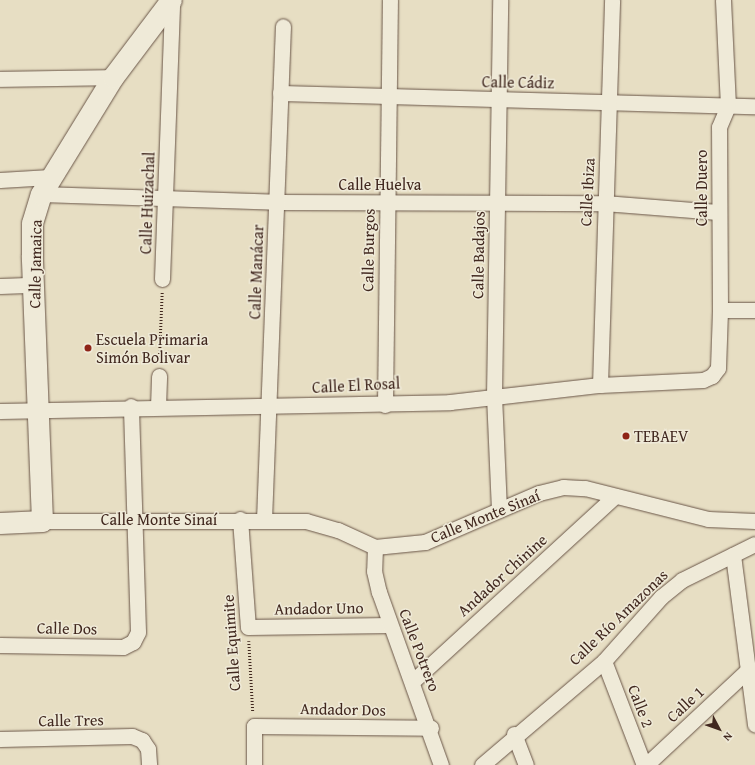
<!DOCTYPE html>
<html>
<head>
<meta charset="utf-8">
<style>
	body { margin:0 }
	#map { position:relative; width:755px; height:765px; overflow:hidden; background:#e7dec3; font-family:"Gentium Book Plus",serif }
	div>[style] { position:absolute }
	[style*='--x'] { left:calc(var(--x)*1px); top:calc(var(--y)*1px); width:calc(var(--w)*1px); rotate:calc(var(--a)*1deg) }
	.path>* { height:2.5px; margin-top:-1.25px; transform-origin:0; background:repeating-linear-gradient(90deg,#41281f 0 1px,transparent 0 3px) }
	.roads { filter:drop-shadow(0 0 1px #6a5648) drop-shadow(0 0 1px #6a5648) }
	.minor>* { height:15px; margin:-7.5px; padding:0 7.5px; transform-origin:7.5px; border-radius:7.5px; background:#efead8 }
	.secondary>* { height:21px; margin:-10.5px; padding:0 10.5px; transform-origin:10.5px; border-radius:10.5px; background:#efead8 }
	.dots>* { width:11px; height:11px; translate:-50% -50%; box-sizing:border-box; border:2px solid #efead8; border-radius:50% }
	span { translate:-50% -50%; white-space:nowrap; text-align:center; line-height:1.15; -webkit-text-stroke:3px #efead8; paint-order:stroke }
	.street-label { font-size:16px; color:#41281f }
	.poi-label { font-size:16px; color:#41281f }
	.left { translate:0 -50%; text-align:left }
	.north { position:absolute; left:699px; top:709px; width:40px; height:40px; -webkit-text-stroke:3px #efead8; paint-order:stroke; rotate:131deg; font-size:11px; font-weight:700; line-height:16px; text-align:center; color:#41281f }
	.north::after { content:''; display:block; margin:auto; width:14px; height:18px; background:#41281f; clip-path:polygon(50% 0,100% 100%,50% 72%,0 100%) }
</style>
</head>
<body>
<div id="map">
	<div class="path">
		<i style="--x:159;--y:363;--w:71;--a:-87.6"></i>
		<i style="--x:249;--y:641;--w:71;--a:86.8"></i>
	</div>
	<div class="roads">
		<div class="minor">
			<i style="--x:0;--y:79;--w:113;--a:-1"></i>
			<i style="--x:280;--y:93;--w:475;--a:1.6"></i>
			<i style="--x:0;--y:180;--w:50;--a:-3.4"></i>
			<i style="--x:41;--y:194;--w:235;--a:1.9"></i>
			<i style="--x:276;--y:202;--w:328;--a:0.2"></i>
			<i style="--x:604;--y:203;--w:114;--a:4.5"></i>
			<i style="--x:162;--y:279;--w:279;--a:-87.9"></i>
			<i style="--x:0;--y:286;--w:33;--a:-2"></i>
			<i style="--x:720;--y:310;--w:35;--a:0"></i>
			<i style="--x:600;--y:385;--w:385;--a:-88.2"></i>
			<i style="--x:385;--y:405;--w:405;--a:-89.3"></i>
			<i style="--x:158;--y:407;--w:31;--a:-88"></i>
			<i style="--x:0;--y:411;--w:450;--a:-1.1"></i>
			<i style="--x:450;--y:402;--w:151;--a:-6.5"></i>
			<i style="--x:600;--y:385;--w:103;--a:-2.8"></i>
			<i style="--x:703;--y:380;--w:10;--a:-24"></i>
			<i style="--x:712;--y:376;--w:10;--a:-53"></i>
			<i style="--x:718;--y:368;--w:58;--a:-88"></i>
			<i style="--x:720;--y:310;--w:183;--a:-90.3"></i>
			<i style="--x:719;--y:127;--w:23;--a:-67"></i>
			<i style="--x:728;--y:106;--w:106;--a:-92.7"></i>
			<i style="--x:499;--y:510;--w:114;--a:-92.5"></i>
			<i style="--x:494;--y:396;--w:396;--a:-89.1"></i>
			<i style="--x:240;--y:519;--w:108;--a:85.8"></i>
			<i style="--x:248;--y:627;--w:142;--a:-0.8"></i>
			<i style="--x:264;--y:520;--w:494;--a:-87.8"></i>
			<i style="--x:42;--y:521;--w:264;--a:0"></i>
			<i style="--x:306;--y:521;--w:33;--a:16"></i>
			<i style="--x:338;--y:530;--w:41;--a:24.7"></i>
			<i style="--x:375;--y:547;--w:50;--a:-5.7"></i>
			<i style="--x:425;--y:542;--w:124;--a:-23.3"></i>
			<i style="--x:539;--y:493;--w:25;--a:-14"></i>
			<i style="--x:563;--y:487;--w:22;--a:3"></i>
			<i style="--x:585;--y:488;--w:127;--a:14.1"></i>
			<i style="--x:708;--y:519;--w:47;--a:2.4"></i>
			<i style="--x:375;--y:547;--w:24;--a:92"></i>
			<i style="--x:374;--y:571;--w:22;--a:77"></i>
			<i style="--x:379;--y:592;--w:184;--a:70.3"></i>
			<i style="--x:733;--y:555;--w:171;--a:82.6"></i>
			<i style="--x:0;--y:645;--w:123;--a:0.9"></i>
			<i style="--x:123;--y:647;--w:11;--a:-27"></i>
			<i style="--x:133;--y:642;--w:11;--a:-63"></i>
			<i style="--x:138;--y:632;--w:226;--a:-91.8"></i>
			<i style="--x:604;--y:661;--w:111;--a:69"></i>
			<i style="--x:413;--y:681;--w:274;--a:-42.5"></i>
			<i style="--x:514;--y:734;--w:33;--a:69"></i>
			<i style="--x:0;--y:739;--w:132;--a:-1.3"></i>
			<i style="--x:132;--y:736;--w:11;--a:22"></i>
			<i style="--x:142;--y:740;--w:11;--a:56"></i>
			<i style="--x:148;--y:749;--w:16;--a:86"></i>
			<i style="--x:254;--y:765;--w:39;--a:-90"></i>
			<i style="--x:254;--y:726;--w:177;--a:0.6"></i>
			<i style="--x:482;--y:765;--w:160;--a:-40.4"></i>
			<i style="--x:604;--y:661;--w:86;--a:-48.3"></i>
			<i style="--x:661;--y:597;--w:27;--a:-39"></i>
			<i style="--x:682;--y:580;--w:81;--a:-26.3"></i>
			<i style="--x:646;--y:765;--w:141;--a:-43"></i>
		</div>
		<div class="secondary">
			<i style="--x:0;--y:523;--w:42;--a:-2.7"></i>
			<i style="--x:42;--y:521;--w:266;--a:-92.2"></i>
			<i style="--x:32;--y:255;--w:32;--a:-90"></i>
			<i style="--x:32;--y:223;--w:30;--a:-73"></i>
			<i style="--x:41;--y:194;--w:137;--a:-58.4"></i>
			<i style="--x:113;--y:77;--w:96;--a:-53"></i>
		</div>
	</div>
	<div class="dots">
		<i style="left:88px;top:348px;background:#8f2418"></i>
		<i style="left:626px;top:436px;background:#8f2418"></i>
	</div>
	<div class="street-label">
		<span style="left:518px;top:82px;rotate:1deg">Calle Cádiz</span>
		<span style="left:380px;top:184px">Calle Huelva</span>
		<span style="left:701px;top:188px;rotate:-90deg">Calle Duero</span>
		<span style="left:587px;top:192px;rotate:-87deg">Calle Ibiza</span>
		<span style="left:147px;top:203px;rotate:-88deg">Calle Huizachal</span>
		<span style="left:368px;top:250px;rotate:-89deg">Calle Burgos</span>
		<span style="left:478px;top:255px;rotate:-89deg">Calle Badajos</span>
		<span style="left:35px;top:264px;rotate:-89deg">Calle Jamaica</span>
		<span style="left:256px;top:272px;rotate:-88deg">Calle Manácar</span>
		<span style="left:356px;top:385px;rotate:-3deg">Calle El Rosal</span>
		<span style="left:485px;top:516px;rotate:-22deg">Calle Monte Sinaí</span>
		<span style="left:159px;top:519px">Calle Monte Sinaí</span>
		<span style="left:502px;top:575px;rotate:-42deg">Andador Chinine</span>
		<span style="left:319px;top:608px;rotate:-1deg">Andador Uno</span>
		<span style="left:618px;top:617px;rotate:-44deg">Calle Río Amazonas</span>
		<span style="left:67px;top:628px;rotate:1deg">Calle Dos</span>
		<span style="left:231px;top:643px;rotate:-94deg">Calle Equimite</span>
		<span style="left:420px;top:650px;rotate:69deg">Calle Potrero</span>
		<span style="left:685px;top:704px;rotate:-43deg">Calle 1</span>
		<span style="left:641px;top:706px;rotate:69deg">Calle 2</span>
		<span style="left:343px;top:709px;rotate:1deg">Andador Dos</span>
		<span style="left:71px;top:720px;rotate:-1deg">Calle Tres</span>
	</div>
	<div class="poi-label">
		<span class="left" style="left:96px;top:348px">Escuela Primaria<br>Simón Bolivar</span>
		<span class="left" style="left:634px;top:436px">TEBAEV</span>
	</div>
	<div class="north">N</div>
</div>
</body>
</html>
